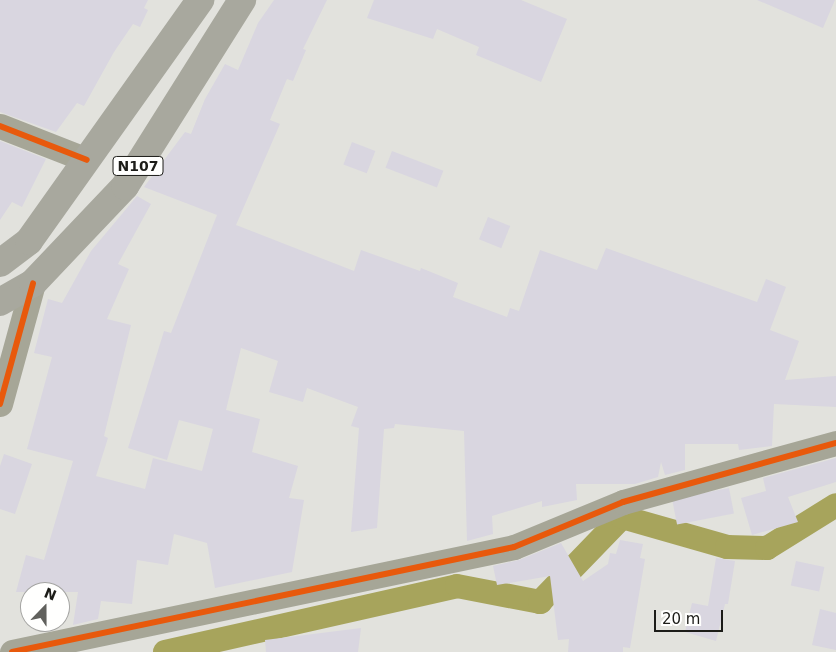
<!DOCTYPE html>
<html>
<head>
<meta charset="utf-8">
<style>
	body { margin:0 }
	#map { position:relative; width:836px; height:652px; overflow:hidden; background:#e2e2dd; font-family:"DejaVu Sans",sans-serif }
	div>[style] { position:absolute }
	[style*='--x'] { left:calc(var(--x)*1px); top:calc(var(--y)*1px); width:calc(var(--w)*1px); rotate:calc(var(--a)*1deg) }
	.canal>* { height:24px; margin:-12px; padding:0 12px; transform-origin:12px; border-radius:12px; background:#a7a45c }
	.building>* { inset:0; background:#d9d6e0; transform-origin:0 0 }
	.minor>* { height:25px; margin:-12.5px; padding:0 12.5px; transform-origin:12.5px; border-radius:12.5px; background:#a6a697 }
	.trunk>* { height:28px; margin:-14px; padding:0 14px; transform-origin:14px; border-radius:14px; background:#a8a89e }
	.cycleway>* { height:6px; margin:-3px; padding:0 3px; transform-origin:3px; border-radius:3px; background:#e8590c }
	span { translate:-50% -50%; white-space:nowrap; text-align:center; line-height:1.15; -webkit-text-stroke:4px #fffffe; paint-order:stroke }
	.shield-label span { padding:1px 4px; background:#fffffe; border:1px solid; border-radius:4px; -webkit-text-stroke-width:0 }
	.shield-label { font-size:14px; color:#1c1c18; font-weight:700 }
	.north { position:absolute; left:20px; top:582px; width:50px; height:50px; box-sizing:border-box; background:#fffffe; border:1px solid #a4a4a2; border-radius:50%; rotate:22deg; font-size:14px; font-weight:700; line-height:20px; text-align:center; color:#1c1c18 }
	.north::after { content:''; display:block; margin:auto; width:18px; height:22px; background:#61615d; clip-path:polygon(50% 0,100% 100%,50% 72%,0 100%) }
	.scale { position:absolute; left:654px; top:610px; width:69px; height:22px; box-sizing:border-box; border:2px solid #1c1c18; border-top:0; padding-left:6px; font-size:15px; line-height:18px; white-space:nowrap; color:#1c1c18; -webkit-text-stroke:4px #fffffe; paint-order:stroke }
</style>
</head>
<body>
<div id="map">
	<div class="canal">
		<i style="--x:165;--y:652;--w:299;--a:-12.7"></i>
		<i style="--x:457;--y:586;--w:85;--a:10.9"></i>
		<i style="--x:540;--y:602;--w:118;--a:-46"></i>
		<i style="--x:622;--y:517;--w:109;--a:15.9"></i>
		<i style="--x:727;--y:547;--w:40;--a:1.4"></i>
		<i style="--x:767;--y:548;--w:81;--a:-31.9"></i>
	</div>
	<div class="building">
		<i style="clip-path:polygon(0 0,148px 0,144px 8px,148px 10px,140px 27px,133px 24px,114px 52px,84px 106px,77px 103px,56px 132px,0 112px)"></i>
		<i style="clip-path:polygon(274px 0,327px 0,303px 49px,306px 50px,293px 81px,287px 79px,270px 120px,280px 124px,236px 225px,354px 271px,361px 250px,420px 271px,421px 268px,458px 283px,453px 297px,507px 317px,510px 308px,519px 311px,540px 250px,597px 270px,606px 248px,757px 302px,766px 279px,786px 287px,770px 330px,799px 341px,785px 380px,836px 376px,836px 407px,774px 404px,772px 446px,739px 450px,738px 444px,685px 444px,685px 470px,665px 475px,661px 462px,658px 477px,635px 484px,576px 484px,577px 500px,542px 507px,542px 501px,492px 516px,493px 534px,467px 541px,464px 431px,395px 424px,394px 428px,384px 429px,377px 528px,351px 532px,359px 428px,351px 426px,358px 407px,307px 388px,303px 402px,269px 392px,278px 361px,241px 348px,226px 410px,260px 419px,252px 452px,298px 466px,289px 498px,304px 500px,292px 572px,215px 588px,207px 543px,174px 534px,168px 565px,137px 560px,132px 604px,101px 601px,98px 619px,73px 625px,78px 592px,16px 592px,26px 555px,44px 560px,73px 461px,27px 449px,52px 357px,34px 353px,48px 299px,62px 303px,91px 251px,137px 196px,151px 204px,118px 264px,129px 269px,107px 319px,131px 325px,104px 436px,108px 438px,96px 476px,145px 489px,153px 458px,202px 471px,213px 429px,179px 420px,167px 460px,128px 448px,164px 331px,171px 333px,217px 215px,144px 187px,185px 132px,191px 134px,205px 99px,225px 64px,238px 70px,258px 23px)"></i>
		<i style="clip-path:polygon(374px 0,521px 0,567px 19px,541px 82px,476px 55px,479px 47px,437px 29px,433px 39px,367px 18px)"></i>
		<i style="clip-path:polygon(757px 0,835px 0,823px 28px)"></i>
		<i style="clip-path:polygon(0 141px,46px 159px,22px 207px,12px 202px,0 220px)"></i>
		<i style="left:352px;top:142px;width:25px;height:24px;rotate:21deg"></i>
		<i style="left:392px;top:151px;width:55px;height:18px;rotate:21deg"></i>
		<i style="left:488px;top:217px;width:24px;height:24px;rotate:22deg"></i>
		<i style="clip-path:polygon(4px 454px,32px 464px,15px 514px,0 509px,0 466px)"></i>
		<i style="clip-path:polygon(836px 458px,836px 482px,788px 497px,798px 522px,752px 535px,741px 498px,766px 491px,763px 478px)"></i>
		<i style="left:729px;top:488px;width:26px;height:58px;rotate:79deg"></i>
		<i style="clip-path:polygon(620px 540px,643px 544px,640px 558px,645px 559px,630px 648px,623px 647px,623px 652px,568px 652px,569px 639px,558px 640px,550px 576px,497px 585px,493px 566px,519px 560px,561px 543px,583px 581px,608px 564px,610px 553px,616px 554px)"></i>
		<i style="clip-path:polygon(716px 558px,735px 561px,728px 604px,725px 604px,716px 641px,685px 632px,692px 603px,708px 606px)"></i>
		<i style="left:796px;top:561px;width:29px;height:25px;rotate:12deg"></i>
		<i style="clip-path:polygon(820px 609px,836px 613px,836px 650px,812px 645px)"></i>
		<i style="clip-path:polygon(361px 628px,358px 652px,266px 652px,265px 640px)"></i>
	</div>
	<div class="minor">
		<i style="--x:0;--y:126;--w:93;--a:21.3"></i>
		<i style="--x:0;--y:404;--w:125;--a:-74.7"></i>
		<i style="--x:12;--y:652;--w:513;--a:-11.81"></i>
		<i style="--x:514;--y:547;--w:118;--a:-22.4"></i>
		<i style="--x:623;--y:502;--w:221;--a:-15.5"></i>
	</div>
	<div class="trunk">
		<i style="--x:0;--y:263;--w:36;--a:-37"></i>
		<i style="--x:29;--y:241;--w:296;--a:-54.6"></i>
		<i style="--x:0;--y:302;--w:38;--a:-30"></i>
		<i style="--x:33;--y:283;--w:134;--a:-46.5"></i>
		<i style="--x:125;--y:186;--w:220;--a:-57.8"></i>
	</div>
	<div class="cycleway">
		<i style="--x:0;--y:126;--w:93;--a:21.3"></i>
		<i style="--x:0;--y:404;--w:125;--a:-74.7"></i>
		<i style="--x:12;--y:652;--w:513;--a:-11.81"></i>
		<i style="--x:514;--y:547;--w:118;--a:-22.4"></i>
		<i style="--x:623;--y:502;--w:221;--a:-15.5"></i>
	</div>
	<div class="shield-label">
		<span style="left:138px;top:166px">N107</span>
	</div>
	<div class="north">N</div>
	<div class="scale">20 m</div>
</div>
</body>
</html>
